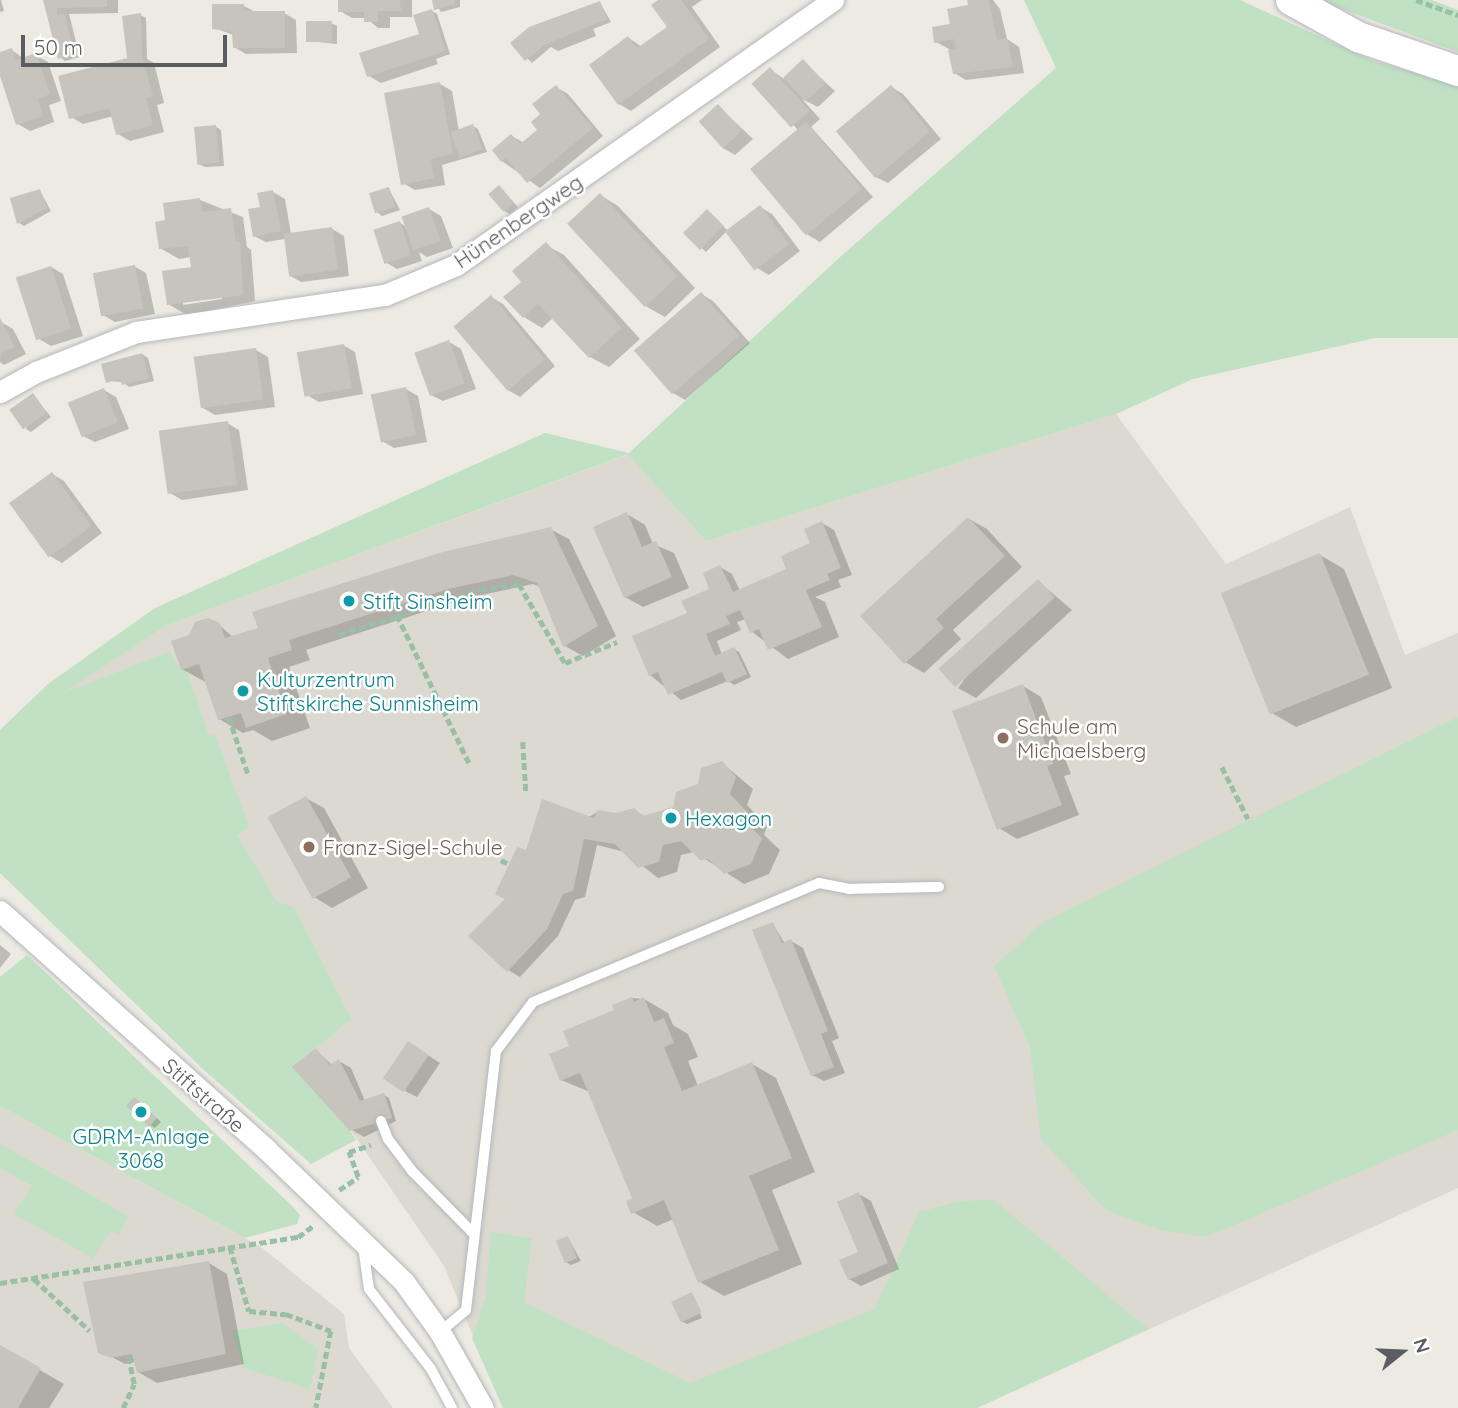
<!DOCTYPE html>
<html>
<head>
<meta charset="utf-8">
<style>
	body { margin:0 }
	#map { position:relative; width:1458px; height:1408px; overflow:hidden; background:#eceae2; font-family:Quicksand,sans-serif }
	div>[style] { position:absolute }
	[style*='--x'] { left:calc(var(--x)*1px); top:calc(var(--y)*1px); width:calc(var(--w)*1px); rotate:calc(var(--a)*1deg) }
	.education>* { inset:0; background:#dbd9d0 }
	.green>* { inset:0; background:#c0e1c3 }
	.shadow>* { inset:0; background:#0003 }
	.building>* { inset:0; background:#c7c4be; transform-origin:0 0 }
	.path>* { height:4.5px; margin-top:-2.25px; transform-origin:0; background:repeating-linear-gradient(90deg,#99bfa7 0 7px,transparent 0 10.5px) }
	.roads { filter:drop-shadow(0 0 2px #b4b7bb) drop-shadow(0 0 2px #b4b7bb) }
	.lane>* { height:10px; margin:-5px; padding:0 5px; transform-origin:5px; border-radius:5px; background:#fff }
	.street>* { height:21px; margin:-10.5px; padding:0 10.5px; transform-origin:10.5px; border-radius:10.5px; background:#fff }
	.secondary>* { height:30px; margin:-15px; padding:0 15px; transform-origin:15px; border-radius:15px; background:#fff }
	.dots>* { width:19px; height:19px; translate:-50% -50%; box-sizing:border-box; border:4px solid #fff; border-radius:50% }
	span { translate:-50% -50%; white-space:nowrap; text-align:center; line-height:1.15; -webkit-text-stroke:5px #fff; paint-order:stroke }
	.street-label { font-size:21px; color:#5a5d61 }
	.culture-label { font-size:21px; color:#0d838f }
	.left { translate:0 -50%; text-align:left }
	.education-label { font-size:21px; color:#785e54 }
	.north { position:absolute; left:1367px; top:1317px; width:70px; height:70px; -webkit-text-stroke:5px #fff; paint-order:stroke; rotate:72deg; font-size:19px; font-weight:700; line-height:28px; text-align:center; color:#5a5d61 }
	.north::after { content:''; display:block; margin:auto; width:24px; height:32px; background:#5a5d61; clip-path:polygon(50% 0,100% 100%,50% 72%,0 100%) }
	.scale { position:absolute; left:21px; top:35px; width:206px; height:32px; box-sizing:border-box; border:4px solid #5a5d61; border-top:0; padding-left:9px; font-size:21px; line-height:24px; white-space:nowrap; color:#5a5d61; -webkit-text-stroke:5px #fff; paint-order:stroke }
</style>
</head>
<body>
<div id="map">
	<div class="education">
		<i style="clip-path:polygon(1116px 414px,1226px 564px,1350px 507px,1405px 655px,1458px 633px,1458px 1188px,977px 1408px,503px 1408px,444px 1266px,341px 1116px,292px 1067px,59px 695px,167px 625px,629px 454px,706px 541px)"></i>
		<i style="clip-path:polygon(0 1106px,261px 1247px,344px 1314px,349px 1348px,393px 1408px,0 1408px)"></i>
	</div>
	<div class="green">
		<i style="clip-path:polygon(1024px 0,1240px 0,1373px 61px,1458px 85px,1458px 338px,1375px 338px,1193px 379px,1116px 414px,706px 541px,628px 454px,167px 625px,63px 693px,169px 652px,181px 670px,186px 668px,209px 736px,215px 735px,249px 827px,237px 835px,277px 902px,294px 907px,351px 1019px,293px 1067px,341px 1116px,356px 1140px,311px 1164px,204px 1070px,0 873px,0 730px,48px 684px,155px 608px,545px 433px,629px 453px,839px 258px,1056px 68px)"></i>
		<i style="clip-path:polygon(1318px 0,1432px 0,1458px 10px,1458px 52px)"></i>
		<i style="clip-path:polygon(1458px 717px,1458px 1130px,1206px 1237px,1160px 1230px,1106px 1210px,1041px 1139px,1030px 1047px,994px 966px,1044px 922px)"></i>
		<i style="clip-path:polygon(27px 955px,292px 1206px,300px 1215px,297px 1224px,245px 1238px,0 1106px,0 977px)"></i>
		<i style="clip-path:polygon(0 1144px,128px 1216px,119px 1235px,111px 1231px,93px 1258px,14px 1214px,32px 1186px,0 1168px)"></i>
		<i style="clip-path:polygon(994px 1200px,1148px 1329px,977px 1408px,503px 1408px,472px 1338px,486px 1296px,491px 1232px,532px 1238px,524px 1302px,690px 1383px,875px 1309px,919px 1212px,961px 1201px)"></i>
		<i style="clip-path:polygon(282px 1323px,318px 1349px,310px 1389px,244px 1368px,232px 1331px)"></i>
	</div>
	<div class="shadow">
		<i style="clip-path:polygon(0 0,1px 0,4px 11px,0 12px)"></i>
		<i style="clip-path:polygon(46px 0,118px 0,118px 13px,69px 14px,80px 57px,65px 61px,60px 57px)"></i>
		<i style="clip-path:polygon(339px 0,412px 0,412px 17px,390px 17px,390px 28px,378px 28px,366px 18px,352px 18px,340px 11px)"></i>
		<i style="clip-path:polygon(434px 0,460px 0,460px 7px,441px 12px)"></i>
		<i style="clip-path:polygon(661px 0,702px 0,692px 7px,720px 47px,631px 111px,619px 104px,629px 38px,642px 47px,670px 27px)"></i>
		<i style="clip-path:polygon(969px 0,993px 0,1000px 9px,1007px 39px,1019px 47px,1024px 73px,966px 80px,954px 73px,949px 49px,936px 42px,970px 6px)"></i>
		<i style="clip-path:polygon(600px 3px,611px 22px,593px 29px,596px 36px,558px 51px,551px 47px,532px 63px,512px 43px)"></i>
		<i style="clip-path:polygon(244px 6px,257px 13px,284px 13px,296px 20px,297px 53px,246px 54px,234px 47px,234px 35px,214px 28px)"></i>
		<i style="clip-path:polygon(432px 11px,437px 14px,450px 54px,436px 59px,438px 64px,381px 83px,369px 76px,423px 40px)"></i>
		<i style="clip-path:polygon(140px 15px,146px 18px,147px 59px,154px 63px,164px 103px,157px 105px,164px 132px,130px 141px,118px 134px,113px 116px,83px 124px,71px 117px,131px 59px)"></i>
		<i style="clip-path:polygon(331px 23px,337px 26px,337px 44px,308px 41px)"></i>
		<i style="clip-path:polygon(12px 50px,24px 59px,36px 55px,48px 62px,61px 101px,49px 105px,54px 122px,30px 131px,18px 124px,0 70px,0 54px)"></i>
		<i style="clip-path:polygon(803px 62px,835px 91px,818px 107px,802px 99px,820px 119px,811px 127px,873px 197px,820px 242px,808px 235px,799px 131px,754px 84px,770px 69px,784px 79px)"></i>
		<i style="clip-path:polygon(440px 84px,452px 91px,459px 131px,473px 126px,478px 129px,487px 152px,442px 165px,445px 185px,415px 190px,403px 183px)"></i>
		<i style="clip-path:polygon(556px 87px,568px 94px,603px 136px,540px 188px,502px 161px,512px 136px,524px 143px,540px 130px)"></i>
		<i style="clip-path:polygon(891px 87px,903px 94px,941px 139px,888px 183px,876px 177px)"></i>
		<i style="clip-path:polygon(718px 106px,753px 139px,735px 155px,723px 148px)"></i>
		<i style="clip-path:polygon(216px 127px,221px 130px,224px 166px,205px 167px,199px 164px)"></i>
		<i style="clip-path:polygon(499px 187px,518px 207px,510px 214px,504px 211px)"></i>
		<i style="clip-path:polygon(389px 189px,400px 210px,382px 216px,377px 212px)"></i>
		<i style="clip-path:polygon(40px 191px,51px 211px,24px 226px,19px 223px)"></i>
		<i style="clip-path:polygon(273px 192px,285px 199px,291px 234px,332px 229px,344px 236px,349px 276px,301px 282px,289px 275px,285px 239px,266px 242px,254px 236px,262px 209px)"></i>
		<i style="clip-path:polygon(600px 195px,618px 206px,695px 288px,665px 317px,647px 307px)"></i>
		<i style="clip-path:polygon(evenodd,200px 200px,243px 217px,247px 247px,251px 250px,255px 301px,187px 315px,168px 304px,193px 268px,191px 257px,179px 259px,160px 248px,167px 222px,200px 200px,222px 296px,222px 299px,183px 305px,183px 301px,222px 296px)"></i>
		<i style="clip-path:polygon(760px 207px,772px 214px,800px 251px,769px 275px,757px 268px,727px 231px,706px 252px,685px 233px,712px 215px,728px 231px)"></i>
		<i style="clip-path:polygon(429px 209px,441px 216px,453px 248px,427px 257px,419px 252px,422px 261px,397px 269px,385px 262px,400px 223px,407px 227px)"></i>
		<i style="clip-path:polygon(546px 245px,564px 255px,640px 339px,609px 367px,590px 357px,553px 318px,542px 328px,524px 317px,523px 282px)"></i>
		<i style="clip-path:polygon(134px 266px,146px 273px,155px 314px,115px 322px,103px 315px)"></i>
		<i style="clip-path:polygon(51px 267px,63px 274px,83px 336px,51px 346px,39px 339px)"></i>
		<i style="clip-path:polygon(701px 294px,713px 301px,750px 343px,685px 400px,673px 393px)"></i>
		<i style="clip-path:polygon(491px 297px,503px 304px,555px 366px,520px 397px,508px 390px)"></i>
		<i style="clip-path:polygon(1px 322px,13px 329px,26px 354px,4px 365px,0 362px)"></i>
		<i style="clip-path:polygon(449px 342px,461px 349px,476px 389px,443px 401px,431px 395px)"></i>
		<i style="clip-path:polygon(343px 345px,355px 352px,363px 394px,319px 402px,307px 395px)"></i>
		<i style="clip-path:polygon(256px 350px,268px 357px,275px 407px,215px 415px,203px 408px)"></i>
		<i style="clip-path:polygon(142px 354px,148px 358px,154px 381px,129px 387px,123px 382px,107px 381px)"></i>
		<i style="clip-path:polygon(406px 389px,418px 396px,427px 442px,394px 448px,382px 441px)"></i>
		<i style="clip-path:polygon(104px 390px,116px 397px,129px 429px,95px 442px,83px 436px)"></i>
		<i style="clip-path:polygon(33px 395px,51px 417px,31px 432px,26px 429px)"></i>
		<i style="clip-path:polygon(227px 423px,239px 430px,248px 490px,182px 500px,170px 493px)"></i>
		<i style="clip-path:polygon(52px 474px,64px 481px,102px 533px,62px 563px,50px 556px,11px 503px)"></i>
		<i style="clip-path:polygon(627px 514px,645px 525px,653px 544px,674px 553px,689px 588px,643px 607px,625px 597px)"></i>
		<i style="clip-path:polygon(969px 519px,987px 529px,1022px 567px,953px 630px,961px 639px,924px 673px,905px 662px)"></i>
		<i style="clip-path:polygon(822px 523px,834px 530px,852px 575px,838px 580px,841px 587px,815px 597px,825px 602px,839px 637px,788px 659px,751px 631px,746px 619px,737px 622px,741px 630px,717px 641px,722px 655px,734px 649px,739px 652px,751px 677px,734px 685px,728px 681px,681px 700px,650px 675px,689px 614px,712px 590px,720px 567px,732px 574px,740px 591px,786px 571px,812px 544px)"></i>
		<i style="clip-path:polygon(550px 529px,569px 539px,616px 636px,583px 656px,565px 646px,540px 587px,533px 584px,467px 598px,306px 650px,310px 660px,289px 667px,310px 728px,272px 741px,253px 730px,243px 733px,219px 719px,207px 683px,182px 669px,219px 625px,233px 637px)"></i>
		<i style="clip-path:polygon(1320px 555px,1344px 569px,1392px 688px,1296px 727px,1272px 713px)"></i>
		<i style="clip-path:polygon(1038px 581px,1072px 610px,976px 698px,958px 688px)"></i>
		<i style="clip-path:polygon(1023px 686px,1041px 697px,1071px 774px,1064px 776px,1079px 815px,1017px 839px,999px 828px)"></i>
		<i style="clip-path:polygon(722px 763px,753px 789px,747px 805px,767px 826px,764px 835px,780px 850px,769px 874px,744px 884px,694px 852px,681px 855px,677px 872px,658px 878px,625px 852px,597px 845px,585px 897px,575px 900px,558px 936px,520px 977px,508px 970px,508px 899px,527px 852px,599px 811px,616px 815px,634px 810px,646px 817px,675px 809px)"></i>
		<i style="clip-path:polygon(306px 798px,324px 808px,368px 888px,332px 908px,314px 897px)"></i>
		<i style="clip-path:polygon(773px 924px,785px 944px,791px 941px,803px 948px,839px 1038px,832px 1041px,845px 1073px,824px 1081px,812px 1075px)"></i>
		<i style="clip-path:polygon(0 945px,11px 954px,0 968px)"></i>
		<i style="clip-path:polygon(632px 998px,644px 999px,668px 1013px,673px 1025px,688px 1034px,698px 1057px,688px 1061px,698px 1086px,752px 1064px,776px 1078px,815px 1172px,772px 1190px,802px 1264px,724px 1296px,700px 1282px,674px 1219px,657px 1226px,633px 1212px,634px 1199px,590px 1092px,561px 1080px,571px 1047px)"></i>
		<i style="clip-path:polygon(316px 1050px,333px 1066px,339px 1061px,351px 1068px,365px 1101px,384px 1095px,389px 1098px,396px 1121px,364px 1137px,352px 1130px)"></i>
		<i style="clip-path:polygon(420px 1050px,440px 1063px,417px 1097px,405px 1091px)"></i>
		<i style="clip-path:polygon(135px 1099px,161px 1122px,155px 1128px,150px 1125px)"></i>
		<i style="clip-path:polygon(859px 1194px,871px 1201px,899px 1269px,861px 1286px,849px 1279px,860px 1253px)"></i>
		<i style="clip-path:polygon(568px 1238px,581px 1261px,571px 1265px,566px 1262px)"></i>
		<i style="clip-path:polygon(209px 1263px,227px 1274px,244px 1364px,157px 1383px,138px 1372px,136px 1362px,125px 1364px,100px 1351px,85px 1284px)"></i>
		<i style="clip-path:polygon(692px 1294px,702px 1318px,687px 1324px,681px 1321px)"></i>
		<i style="clip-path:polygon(0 1347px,64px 1384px,49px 1408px,0 1408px)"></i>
	</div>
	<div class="building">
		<i style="clip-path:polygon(43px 0,107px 0,107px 7px,57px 8px,57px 15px,64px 13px,75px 54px,58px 59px)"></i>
		<i style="clip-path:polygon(338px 0,400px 0,401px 11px,378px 11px,378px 22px,364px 22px,364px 12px,338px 12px)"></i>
		<i style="clip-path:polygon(432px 0,455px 0,455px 4px,434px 10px)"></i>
		<i style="clip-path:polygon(658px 0,681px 0,709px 39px,618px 105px,589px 65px,628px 36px,637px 48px,667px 27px,651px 5px)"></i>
		<i style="clip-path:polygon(967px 0,989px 0,997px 40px,1007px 38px,1013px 67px,953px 74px,948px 50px,956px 49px,954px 39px,934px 43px,932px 27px,950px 24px,947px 9px,968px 5px)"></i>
		<i style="clip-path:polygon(600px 1px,607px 19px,544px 45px,525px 61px,510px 43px,529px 27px)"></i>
		<i style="clip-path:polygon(212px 4px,244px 4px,244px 11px,285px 11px,285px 48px,233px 48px,232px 32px,212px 29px)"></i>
		<i style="clip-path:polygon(432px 9px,446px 51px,367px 77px,359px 53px,419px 34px,413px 15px)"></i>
		<i style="clip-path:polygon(141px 13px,142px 54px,153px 96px,146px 98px,153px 125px,116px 135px,109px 108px,69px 119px,58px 76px,127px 58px,122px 16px)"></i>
		<i style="left:306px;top:21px;width:26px;height:21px"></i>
		<i style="clip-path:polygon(12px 48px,16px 60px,36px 53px,50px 94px,38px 99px,43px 116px,16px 125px,0 76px,0 52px)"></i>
		<i style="left:803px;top:59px;width:33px;height:27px;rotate:47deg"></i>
		<i style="left:770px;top:67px;width:59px;height:25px;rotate:48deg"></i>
		<i style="clip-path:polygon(440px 82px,453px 154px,431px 159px,434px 178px,401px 185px,384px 93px)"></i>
		<i style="clip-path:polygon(556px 85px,593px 128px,527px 183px,506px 158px,501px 162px,492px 150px,511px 134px,520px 144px,537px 130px,531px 122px,540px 114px,532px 104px)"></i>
		<i style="left:891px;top:85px;width:61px;height:72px;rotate:50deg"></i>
		<i style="left:718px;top:104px;width:36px;height:26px;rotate:48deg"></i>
		<i style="left:806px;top:122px;width:87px;height:73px;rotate:50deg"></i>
		<i style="left:473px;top:124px;width:27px;height:24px;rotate:70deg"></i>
		<i style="left:216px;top:125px;width:38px;height:22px;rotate:85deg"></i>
		<i style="left:499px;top:185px;width:23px;height:14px;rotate:50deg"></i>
		<i style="left:389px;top:187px;width:21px;height:21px;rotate:73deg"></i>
		<i style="clip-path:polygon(40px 189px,47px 208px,17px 224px,10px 198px)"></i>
		<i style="clip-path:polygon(273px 190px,281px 231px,253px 237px,248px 209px,260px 207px,257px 193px)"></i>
		<i style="left:600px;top:193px;width:114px;height:45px;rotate:47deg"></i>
		<i style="clip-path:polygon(200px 198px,202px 212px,231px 208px,236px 242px,240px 241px,243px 295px,167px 305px,162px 271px,191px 267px,188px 246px,159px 249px,155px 222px,165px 220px,163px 203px)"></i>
		<i style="left:760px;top:205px;width:49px;height:44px;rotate:53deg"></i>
		<i style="left:429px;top:207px;width:36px;height:29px;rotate:71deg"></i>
		<i style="left:707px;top:209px;width:24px;height:34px;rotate:45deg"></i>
		<i style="left:400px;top:221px;width:36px;height:28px;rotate:72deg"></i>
		<i style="left:332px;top:227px;width:43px;height:49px;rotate:82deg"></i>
		<i style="clip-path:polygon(546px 242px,622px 328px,589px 358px,538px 304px,523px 318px,503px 297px,521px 282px,512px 271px)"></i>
		<i style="left:135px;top:265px;width:44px;height:43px;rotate:79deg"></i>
		<i style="left:51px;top:266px;width:66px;height:37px;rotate:72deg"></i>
		<i style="left:701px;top:292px;width:58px;height:89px;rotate:49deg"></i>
		<i style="left:491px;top:295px;width:84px;height:49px;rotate:50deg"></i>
		<i style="clip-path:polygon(0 318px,15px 347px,0 354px)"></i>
		<i style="left:449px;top:340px;width:46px;height:37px;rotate:70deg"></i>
		<i style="left:344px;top:344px;width:45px;height:48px;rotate:80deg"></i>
		<i style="left:256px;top:348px;width:52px;height:63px;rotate:82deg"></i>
		<i style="clip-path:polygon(142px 353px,149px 378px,122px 385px,120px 379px,106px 383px,101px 364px)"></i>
		<i style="left:406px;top:387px;width:49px;height:36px;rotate:78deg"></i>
		<i style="left:104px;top:388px;width:37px;height:39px;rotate:68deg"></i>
		<i style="left:33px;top:393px;width:24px;height:29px;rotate:55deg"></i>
		<i style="left:228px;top:421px;width:64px;height:70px;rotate:82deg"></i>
		<i style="left:52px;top:472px;width:67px;height:53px;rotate:54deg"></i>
		<i style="clip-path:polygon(627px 512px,642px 547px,656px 541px,672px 577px,624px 598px,593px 527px)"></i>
		<i style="clip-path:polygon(968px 517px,1005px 556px,936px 619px,944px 628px,904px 664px,860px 616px)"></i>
		<i style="clip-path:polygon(822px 521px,841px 568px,827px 574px,830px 580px,806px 590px,822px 627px,768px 650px,759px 629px,750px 633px,740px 610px,726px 616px,730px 624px,706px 634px,715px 656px,734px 647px,747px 674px,727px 683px,722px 672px,668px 695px,658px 672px,649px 676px,632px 636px,687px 613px,681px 601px,709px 589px,703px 573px,720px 565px,733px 592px,786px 569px,781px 556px,810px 543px,804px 529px)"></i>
		<i style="clip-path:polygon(551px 527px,598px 626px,563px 647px,537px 583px,513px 575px,448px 589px,289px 640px,292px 650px,268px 658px,286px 714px,246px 728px,241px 713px,218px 720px,199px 664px,181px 670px,171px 641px,189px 635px,195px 622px,208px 618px,220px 623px,225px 638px,258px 628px,252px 612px,439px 553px)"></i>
		<i style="left:1320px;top:553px;width:131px;height:107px;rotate:68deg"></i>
		<i style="left:1038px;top:579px;width:25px;height:134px;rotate:48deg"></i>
		<i style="clip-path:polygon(1023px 684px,1053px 764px,1047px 766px,1062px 805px,997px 830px,952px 711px)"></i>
		<i style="clip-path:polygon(722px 761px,736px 777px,730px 794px,750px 815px,746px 823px,762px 838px,751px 864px,724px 874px,708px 859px,700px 860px,681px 841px,663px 845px,659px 862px,638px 868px,615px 844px,584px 839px,573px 891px,563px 894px,547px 929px,507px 972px,468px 936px,505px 899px,495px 894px,517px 847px,526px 850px,542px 799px,594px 818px,598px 810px,616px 813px,634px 808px,643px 816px,673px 807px,676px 792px,698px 784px,701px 768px)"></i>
		<i style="left:306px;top:796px;width:93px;height:44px;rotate:61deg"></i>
		<i style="clip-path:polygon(773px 922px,782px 943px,791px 939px,828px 1031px,821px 1034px,834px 1067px,811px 1076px,752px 930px)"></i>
		<i style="clip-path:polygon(632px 997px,634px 1002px,644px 997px,654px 1022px,664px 1018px,674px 1043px,664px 1047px,682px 1091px,752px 1062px,792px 1158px,749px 1176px,779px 1250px,698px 1283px,664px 1200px,631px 1214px,626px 1201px,632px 1198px,580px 1073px,560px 1081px,549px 1054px,569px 1046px,563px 1031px,614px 1010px,612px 1005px)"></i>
		<i style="left:408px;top:1041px;width:25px;height:45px;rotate:34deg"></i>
		<i style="clip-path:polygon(316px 1048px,330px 1065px,339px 1059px,360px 1101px,384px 1093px,392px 1118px,350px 1131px,292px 1067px)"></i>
		<i style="left:134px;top:1097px;width:31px;height:12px;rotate:42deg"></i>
		<i style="clip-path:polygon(859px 1192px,888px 1263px,848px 1280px,839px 1260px,858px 1252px,837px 1202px)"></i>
		<i style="left:568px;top:1236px;width:24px;height:13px;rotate:68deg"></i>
		<i style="clip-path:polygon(209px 1261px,226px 1354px,137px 1373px,132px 1354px,111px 1358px,98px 1353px,83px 1282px)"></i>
		<i style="left:692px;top:1292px;width:23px;height:23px;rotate:65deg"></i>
		<i style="clip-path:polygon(0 1345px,41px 1368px,18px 1408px,0 1408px)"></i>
	</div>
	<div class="path">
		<i style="--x:1416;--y:0;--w:45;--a:19.7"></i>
		<i style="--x:397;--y:615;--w:167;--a:64"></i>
		<i style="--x:339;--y:635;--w:148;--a:-17.7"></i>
		<i style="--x:480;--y:590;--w:39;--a:-9"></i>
		<i style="--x:519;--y:584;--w:91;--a:59.8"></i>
		<i style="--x:565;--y:663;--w:56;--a:-22"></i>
		<i style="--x:229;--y:717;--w:60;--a:71.6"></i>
		<i style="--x:523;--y:742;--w:50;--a:86.6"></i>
		<i style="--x:1222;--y:767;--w:58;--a:63.4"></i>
		<i style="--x:501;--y:860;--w:9;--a:27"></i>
		<i style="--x:339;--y:1190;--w:23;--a:-34"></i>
		<i style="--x:358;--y:1177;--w:27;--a:-110"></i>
		<i style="--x:349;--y:1152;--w:23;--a:-18"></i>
		<i style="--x:230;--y:1247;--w:67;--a:73.5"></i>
		<i style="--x:249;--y:1311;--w:37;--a:5"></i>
		<i style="--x:286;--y:1314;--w:48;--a:20.7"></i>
		<i style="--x:331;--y:1331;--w:78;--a:101"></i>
		<i style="--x:34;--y:1279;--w:76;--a:42.9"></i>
		<i style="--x:0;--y:1283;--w:302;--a:-8.8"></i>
		<i style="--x:298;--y:1237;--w:20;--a:-37"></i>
		<i style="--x:123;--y:1408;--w:26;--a:-65"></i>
		<i style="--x:134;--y:1384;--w:30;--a:-102"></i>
	</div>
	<div class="roads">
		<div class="lane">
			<i style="--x:381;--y:1121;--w:19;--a:69"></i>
			<i style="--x:388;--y:1139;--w:40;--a:53"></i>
			<i style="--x:412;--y:1171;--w:88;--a:45.5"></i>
			<i style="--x:363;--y:1246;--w:43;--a:82.1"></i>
			<i style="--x:369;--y:1289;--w:101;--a:52.2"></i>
			<i style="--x:431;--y:1369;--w:44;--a:61.7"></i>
			<i style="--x:440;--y:1332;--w:34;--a:-40"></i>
			<i style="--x:466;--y:1310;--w:261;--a:-83.4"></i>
			<i style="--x:496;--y:1051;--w:61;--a:-52.9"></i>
			<i style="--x:533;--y:1002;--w:310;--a:-22.6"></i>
			<i style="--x:819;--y:883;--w:31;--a:11"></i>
			<i style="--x:849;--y:889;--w:90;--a:-1.3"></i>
		</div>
		<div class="street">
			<i style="--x:0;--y:392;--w:41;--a:-29.1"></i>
			<i style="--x:36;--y:372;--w:108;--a:-21.8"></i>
			<i style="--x:136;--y:332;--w:252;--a:-8.5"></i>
			<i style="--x:385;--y:295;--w:77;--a:-22.9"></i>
			<i style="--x:456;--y:265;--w:461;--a:-35.1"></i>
			<i style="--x:0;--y:911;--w:358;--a:41.8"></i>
			<i style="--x:267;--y:1150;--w:190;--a:43.9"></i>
			<i style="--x:404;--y:1282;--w:62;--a:54.2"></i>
			<i style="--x:440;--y:1332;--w:87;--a:60.5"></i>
		</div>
		<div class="secondary">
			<i style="--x:1291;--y:0;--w:77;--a:28.9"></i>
			<i style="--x:1358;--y:37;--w:106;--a:18.8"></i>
		</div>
	</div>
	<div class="dots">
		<i style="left:349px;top:601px;background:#0f9aa8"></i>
		<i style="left:243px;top:691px;background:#0f9aa8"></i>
		<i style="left:1003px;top:738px;background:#8d6e63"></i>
		<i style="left:671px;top:818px;background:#0f9aa8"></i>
		<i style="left:309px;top:847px;background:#8d6e63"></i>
		<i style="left:141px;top:1112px;background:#0f9aa8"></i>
	</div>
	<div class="street-label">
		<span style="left:518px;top:221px;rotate:-34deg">Hünenbergweg</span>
		<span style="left:204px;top:1095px;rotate:41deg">Stiftstraße</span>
	</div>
	<div class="culture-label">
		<span class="left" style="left:363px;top:601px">Stift Sinsheim</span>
		<span class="left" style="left:257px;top:691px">Kulturzentrum<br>Stiftskirche Sunnisheim</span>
		<span class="left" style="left:685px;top:818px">Hexagon</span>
		<span style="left:141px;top:1148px">GDRM-Anlage<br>3068</span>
	</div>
	<div class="education-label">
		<span class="left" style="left:1017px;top:738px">Schule am<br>Michaelsberg</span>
		<span class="left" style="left:323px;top:847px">Franz-Sigel-Schule</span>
	</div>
	<div class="north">N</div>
	<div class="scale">50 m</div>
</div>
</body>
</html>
